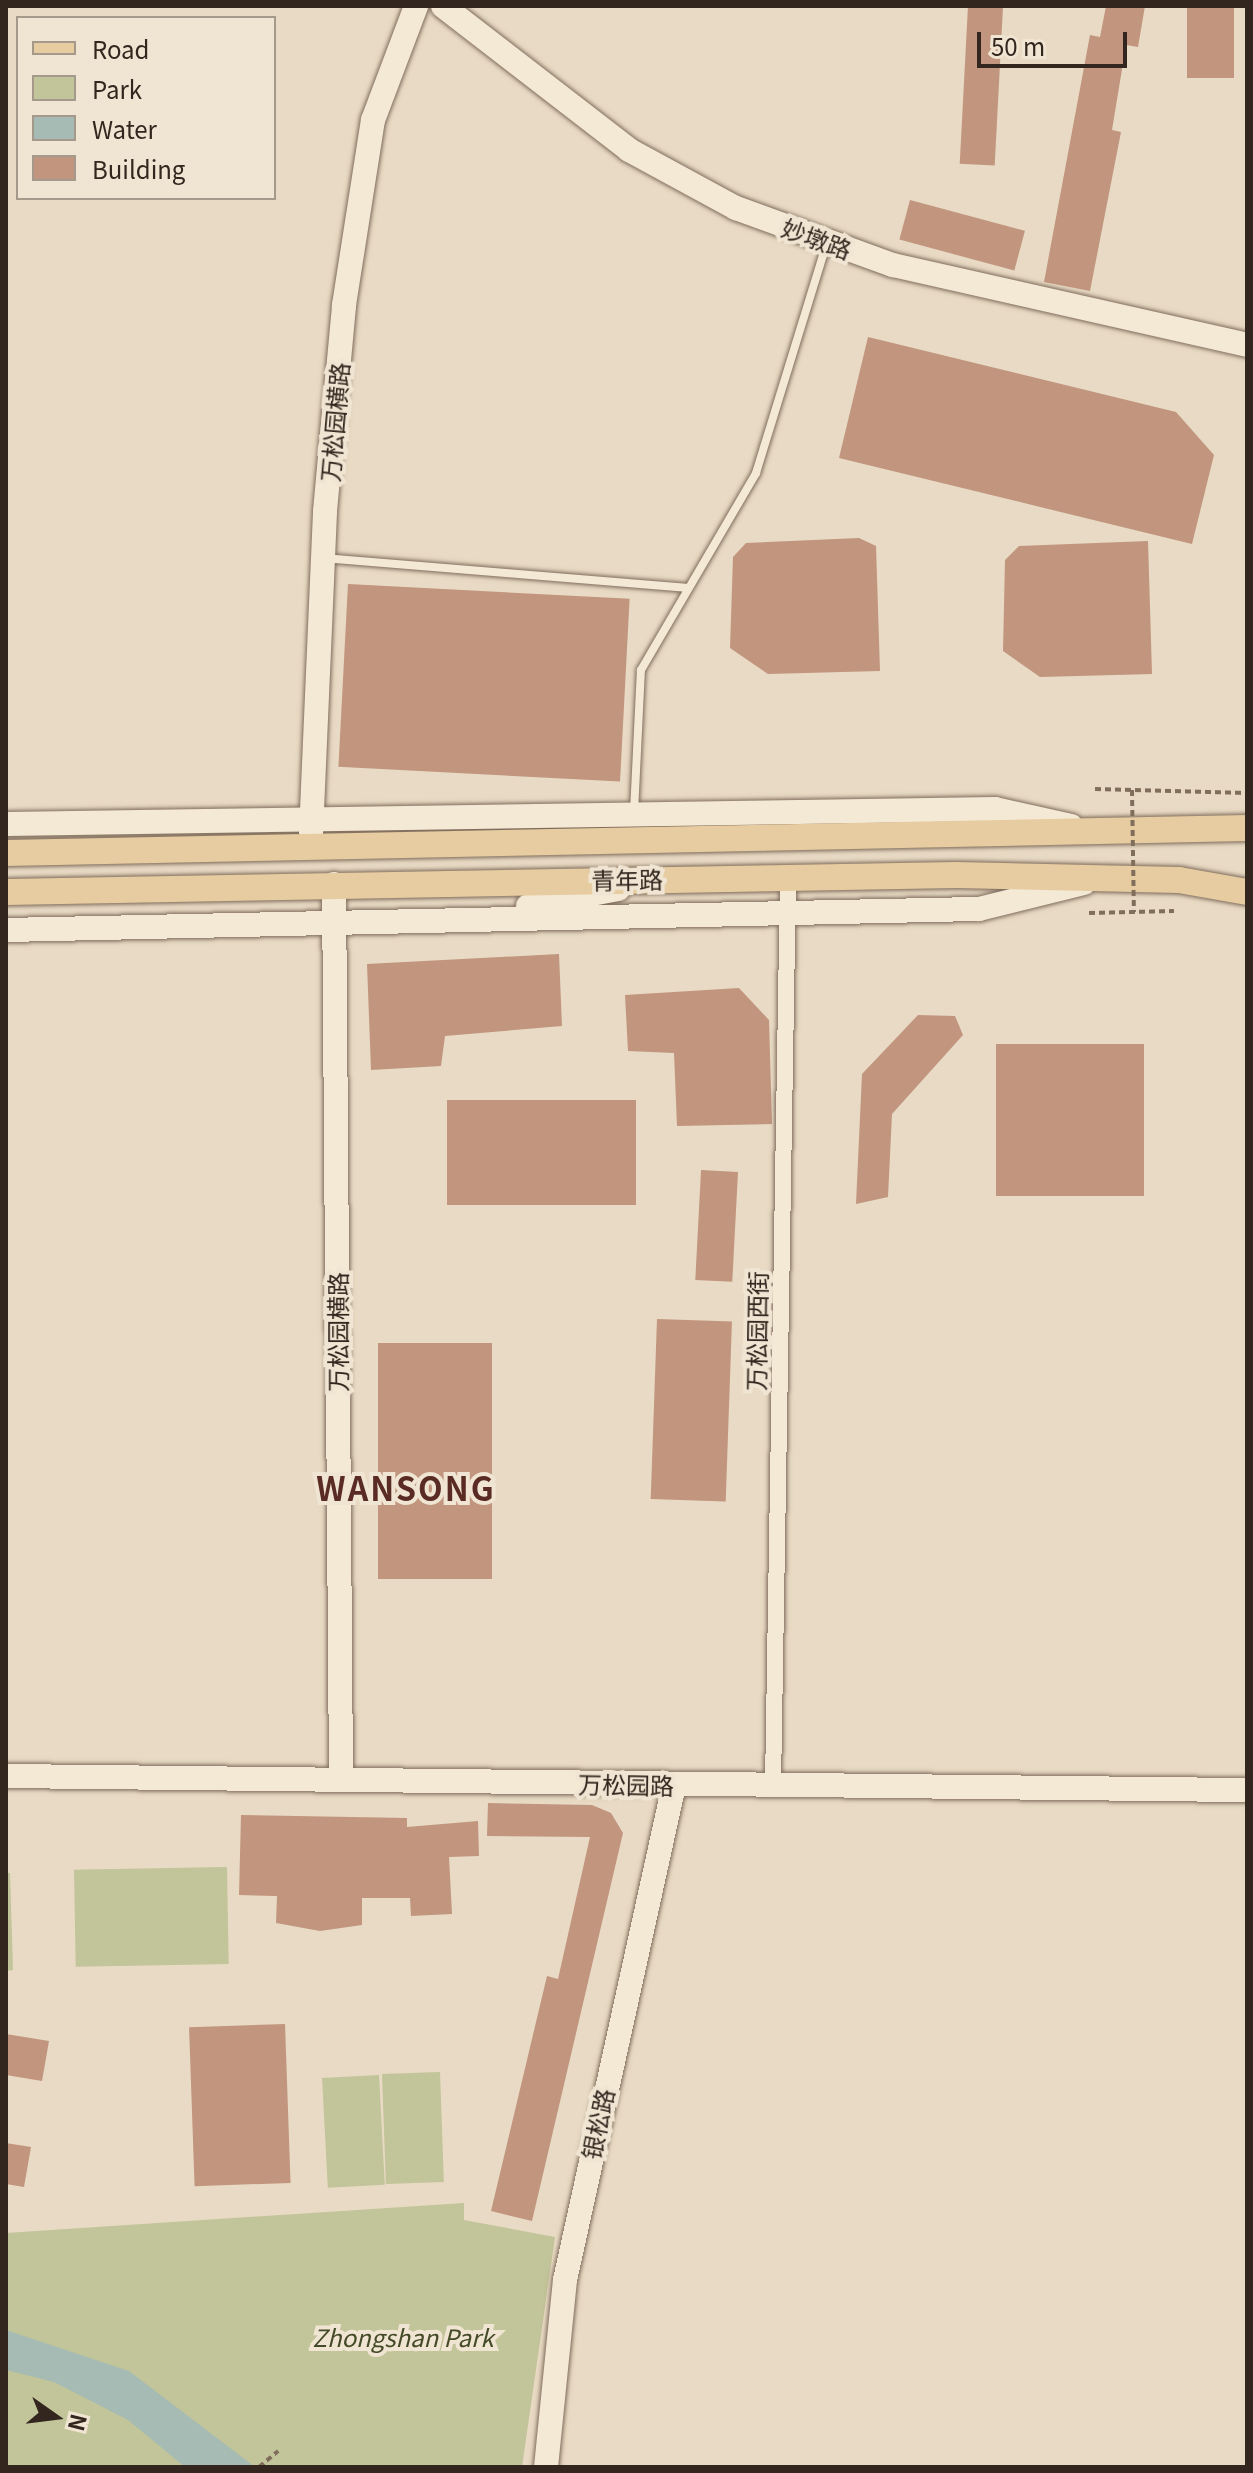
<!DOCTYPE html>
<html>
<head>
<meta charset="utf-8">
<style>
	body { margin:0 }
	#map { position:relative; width:1253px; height:2473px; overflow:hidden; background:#e8dac4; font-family:Georgia,"Noto Sans SC",serif }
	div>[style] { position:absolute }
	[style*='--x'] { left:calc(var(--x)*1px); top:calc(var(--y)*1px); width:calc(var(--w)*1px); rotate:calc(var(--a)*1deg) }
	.green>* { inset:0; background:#c2c499; transform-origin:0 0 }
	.water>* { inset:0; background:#a5bbb3 }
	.building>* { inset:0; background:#c1957e; transform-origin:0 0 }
	.path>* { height:4px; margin-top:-2px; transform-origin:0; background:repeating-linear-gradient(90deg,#806d5c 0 6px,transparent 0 10px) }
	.roads { filter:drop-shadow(0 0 2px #806d5c) drop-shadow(0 0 2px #806d5c) }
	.lane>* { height:8px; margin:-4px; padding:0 4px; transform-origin:4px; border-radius:4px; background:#f4e9d5 }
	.street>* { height:16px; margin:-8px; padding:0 8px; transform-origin:8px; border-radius:8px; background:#f4e9d5 }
	.secondary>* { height:24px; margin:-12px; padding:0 12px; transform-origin:12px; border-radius:12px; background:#f4e9d5 }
	.primary>* { height:26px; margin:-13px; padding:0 13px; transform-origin:13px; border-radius:13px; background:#e6cca0 }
	.path-bridge>* { height:4px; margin-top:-2px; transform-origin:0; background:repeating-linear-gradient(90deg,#806d5c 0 6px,transparent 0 10px) }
	span { translate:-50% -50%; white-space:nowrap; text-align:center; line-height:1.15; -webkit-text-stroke:8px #f0e5d2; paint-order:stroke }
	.street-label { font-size:24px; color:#32261f }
	.park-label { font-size:24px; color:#454b28; font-style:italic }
	.district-label { font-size:32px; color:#592b23; font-weight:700; letter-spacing:2px }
	.frame { position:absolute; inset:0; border:8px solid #32261f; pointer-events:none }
	.legend { position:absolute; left:16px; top:16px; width:260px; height:184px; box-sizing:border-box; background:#f0e5d2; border:2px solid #a4998a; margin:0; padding:10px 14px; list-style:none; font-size:24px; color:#32261f }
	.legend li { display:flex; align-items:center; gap:16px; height:40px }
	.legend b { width:40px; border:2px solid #a4998a }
	.north { position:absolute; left:16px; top:2377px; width:80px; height:80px; -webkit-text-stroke:6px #f0e5d2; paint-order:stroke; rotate:104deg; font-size:22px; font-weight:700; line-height:32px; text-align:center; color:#32261f }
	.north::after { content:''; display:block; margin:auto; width:28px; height:36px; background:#32261f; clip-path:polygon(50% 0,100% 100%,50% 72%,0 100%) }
	.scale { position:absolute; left:977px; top:32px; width:150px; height:36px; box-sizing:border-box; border:4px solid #32261f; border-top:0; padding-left:10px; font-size:24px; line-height:28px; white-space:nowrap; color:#32261f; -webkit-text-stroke:6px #f0e5d2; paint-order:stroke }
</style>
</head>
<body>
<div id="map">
	<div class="green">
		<i style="left:227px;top:1867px;width:97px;height:153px;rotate:89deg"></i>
		<i style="clip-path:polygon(6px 1873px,10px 1873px,13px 1970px,6px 1971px)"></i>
		<i style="left:440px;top:2072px;width:110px;height:58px;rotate:88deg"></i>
		<i style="left:379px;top:2075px;width:110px;height:57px;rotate:87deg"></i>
		<i style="clip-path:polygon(464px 2203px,464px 2220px,555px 2237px,522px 2467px,6px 2467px,6px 2233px)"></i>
	</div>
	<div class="water">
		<i style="clip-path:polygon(6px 2330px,129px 2371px,255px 2467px,185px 2467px,128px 2420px,54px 2382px,6px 2370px)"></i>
	</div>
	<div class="building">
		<i style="left:968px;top:6px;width:35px;height:158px;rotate:3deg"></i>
		<i style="clip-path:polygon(1106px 6px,1145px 6px,1138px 47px,1126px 45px,1112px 130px,1121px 132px,1090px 291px,1044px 282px,1090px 35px,1100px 37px)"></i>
		<i style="left:1187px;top:6px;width:47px;height:72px"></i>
		<i style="left:910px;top:200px;width:119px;height:41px;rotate:15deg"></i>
		<i style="clip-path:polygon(868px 337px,1176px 412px,1214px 455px,1192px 544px,839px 458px)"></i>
		<i style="clip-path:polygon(859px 538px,876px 546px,880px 671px,768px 674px,730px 648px,733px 557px,746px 543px)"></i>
		<i style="clip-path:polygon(1148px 541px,1152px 674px,1040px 677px,1003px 651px,1005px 560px,1019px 546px)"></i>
		<i style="left:348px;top:584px;width:282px;height:183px;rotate:3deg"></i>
		<i style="clip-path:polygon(559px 954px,562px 1026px,445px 1036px,441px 1066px,371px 1070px,367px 964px)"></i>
		<i style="clip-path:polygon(739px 988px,769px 1020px,772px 1124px,677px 1126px,674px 1053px,628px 1051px,625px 995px)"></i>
		<i style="clip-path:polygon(918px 1015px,955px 1016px,963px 1035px,892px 1114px,888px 1197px,856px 1204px,862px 1074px)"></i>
		<i style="left:996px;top:1044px;width:148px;height:152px"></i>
		<i style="left:636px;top:1100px;width:105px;height:189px;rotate:90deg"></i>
		<i style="left:738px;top:1172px;width:110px;height:37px;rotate:93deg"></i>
		<i style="left:657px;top:1319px;width:75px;height:180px;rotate:2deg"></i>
		<i style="left:492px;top:1343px;width:236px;height:114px;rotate:90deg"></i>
		<i style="clip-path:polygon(488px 1803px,592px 1805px,611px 1813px,623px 1833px,532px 2221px,491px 2211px,547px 1976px,558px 1979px,590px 1837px,487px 1836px)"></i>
		<i style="clip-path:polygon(241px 1815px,407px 1818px,407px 1827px,478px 1821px,479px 1856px,449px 1857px,452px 1914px,411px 1916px,410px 1898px,362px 1898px,362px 1925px,320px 1931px,276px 1923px,277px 1896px,239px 1895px)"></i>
		<i style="left:285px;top:2024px;width:159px;height:96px;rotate:88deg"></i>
		<i style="clip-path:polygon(6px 2034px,49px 2041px,42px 2081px,6px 2075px)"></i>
		<i style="clip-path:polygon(6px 2143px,31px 2147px,24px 2187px,6px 2184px)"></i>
	</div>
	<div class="path">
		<i style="--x:1095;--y:789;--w:152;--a:1.5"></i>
		<i style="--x:1089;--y:913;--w:85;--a:-1.3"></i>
		<i style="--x:259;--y:2467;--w:25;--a:-40"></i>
	</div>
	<div class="roads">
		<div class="lane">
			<i style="--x:324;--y:558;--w:365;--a:4.7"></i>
			<i style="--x:634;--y:812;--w:142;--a:-87.2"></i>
			<i style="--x:641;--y:670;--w:228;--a:-59.7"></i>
			<i style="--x:756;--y:473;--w:242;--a:-72.9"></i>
		</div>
		<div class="street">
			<i style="--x:773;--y:1785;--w:908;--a:-89.05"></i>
		</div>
		<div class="secondary">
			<i style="--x:443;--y:6;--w:235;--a:37.7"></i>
			<i style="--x:629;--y:150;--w:122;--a:28.5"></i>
			<i style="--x:736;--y:208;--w:167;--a:20"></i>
			<i style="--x:893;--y:265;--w:363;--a:12.7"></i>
			<i style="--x:6;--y:824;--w:989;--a:-0.87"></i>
			<i style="--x:995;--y:809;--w:78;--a:12.6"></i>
			<i style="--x:311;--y:833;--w:322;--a:-87.5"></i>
			<i style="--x:325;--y:511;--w:207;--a:-84.7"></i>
			<i style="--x:344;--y:305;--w:187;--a:-81.1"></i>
			<i style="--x:373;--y:120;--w:122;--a:-69.3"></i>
			<i style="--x:334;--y:884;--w:896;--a:89.55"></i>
			<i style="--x:528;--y:906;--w:92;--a:-10.7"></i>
			<i style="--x:6;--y:930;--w:973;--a:-1.24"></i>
			<i style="--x:979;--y:909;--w:108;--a:-13.9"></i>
			<i style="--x:6;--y:1776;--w:1241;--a:0.65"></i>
			<i style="--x:546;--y:2467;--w:188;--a:-84.2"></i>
			<i style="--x:565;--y:2280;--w:507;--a:-77.58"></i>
		</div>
		<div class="primary">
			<i style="--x:6;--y:853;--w:1241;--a:-1.15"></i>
			<i style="--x:6;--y:892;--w:950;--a:-1.03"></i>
			<i style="--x:956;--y:875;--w:223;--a:1.3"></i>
			<i style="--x:1179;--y:880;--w:69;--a:10"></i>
		</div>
	</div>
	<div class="path-bridge">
		<i style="--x:1132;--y:790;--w:122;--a:89.1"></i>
	</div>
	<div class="street-label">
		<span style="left:817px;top:238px;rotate:20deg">妙墩路</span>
		<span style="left:334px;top:422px;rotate:-85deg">万松园横路</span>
		<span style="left:627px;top:879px;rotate:-1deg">青年路</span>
		<span style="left:756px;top:1331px;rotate:-89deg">万松园西街</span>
		<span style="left:337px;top:1332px;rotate:-90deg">万松园横路</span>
		<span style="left:626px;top:1784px;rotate:1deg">万松园路</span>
		<span style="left:597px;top:2124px;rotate:-78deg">银松路</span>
	</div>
	<div class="park-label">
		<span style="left:403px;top:2337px">Zhongshan Park</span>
	</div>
	<div class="district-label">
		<span style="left:406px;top:1487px">WANSONG</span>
	</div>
	<div class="frame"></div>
	<ul class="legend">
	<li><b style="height:10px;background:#e6cca0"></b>Road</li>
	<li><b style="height:22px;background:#c2c499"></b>Park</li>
	<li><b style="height:22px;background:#a5bbb3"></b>Water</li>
	<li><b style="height:22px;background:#c1957e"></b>Building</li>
	</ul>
	<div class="north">N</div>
	<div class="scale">50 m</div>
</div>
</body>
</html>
